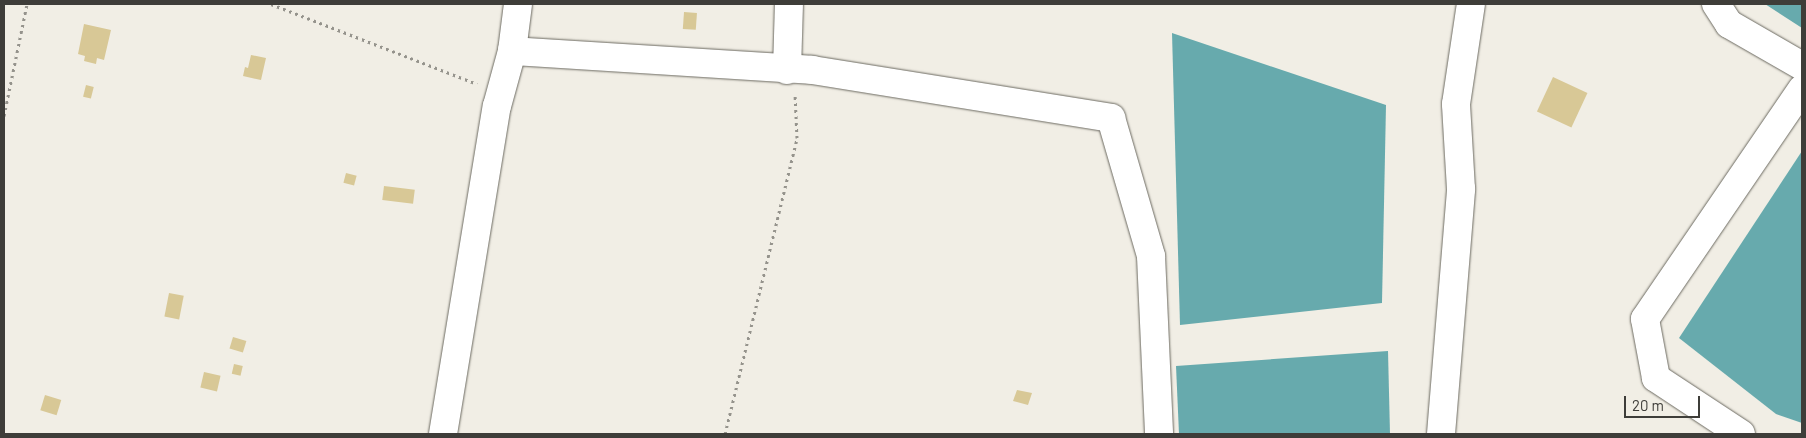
<!DOCTYPE html>
<html>
<head>
<meta charset="utf-8">
<style>
	body { margin:0 }
	#map { position:relative; width:1806px; height:438px; overflow:hidden; background:#f1eee5; font-family:Barlow,sans-serif }
	div>[style] { position:absolute }
	[style*='--x'] { left:calc(var(--x)*1px); top:calc(var(--y)*1px); width:calc(var(--w)*1px); rotate:calc(var(--a)*1deg) }
	.water>* { inset:0; background:#67aaad }
	.building>* { inset:0; background:#d8c896; transform-origin:0 0 }
	.path>* { height:3px; margin-top:-1.5px; transform-origin:0; background:repeating-linear-gradient(90deg,#95938c 0 2.5px,transparent 0 6.5px) }
	.roads { filter:drop-shadow(0 0 1px #6c6a61) drop-shadow(0 0 1px #6c6a61) }
	.minor>* { height:28px; margin:-14px; padding:0 14px; transform-origin:14px; border-radius:14px; background:#fff }
	span { translate:-50% -50%; white-space:nowrap; text-align:center; line-height:1.15; -webkit-text-stroke:4px #f1eee5; paint-order:stroke }
	.frame { position:absolute; inset:0; border:5px solid #3e3d39; pointer-events:none }
	.scale { position:absolute; left:1624px; top:396px; width:76px; height:22px; box-sizing:border-box; border:2px solid #3e3d39; border-top:0; padding-left:6px; font-size:15px; line-height:18px; white-space:nowrap; color:#3e3d39; -webkit-text-stroke:4px #f1eee5; paint-order:stroke }
</style>
</head>
<body>
<div id="map">
	<div class="water">
		<i style="clip-path:polygon(1765px 4px,1802px 4px,1802px 28px)"></i>
		<i style="clip-path:polygon(1172px 33px,1386px 105px,1382px 303px,1180px 325px)"></i>
		<i style="clip-path:polygon(1802px 151px,1802px 423px,1776px 414px,1679px 338px)"></i>
		<i style="clip-path:polygon(1388px 351px,1390px 434px,1179px 434px,1176px 366px)"></i>
	</div>
	<div class="building">
		<i style="left:684px;top:12px;width:13px;height:17px;rotate:4deg"></i>
		<i style="clip-path:polygon(84px 24px,111px 30px,104px 60px,97px 58px,96px 64px,84px 61px,85px 56px,78px 54px)"></i>
		<i style="clip-path:polygon(251px 55px,266px 58px,261px 80px,243px 76px,245px 67px,248px 68px)"></i>
		<i style="left:1553px;top:77px;width:38px;height:38px;rotate:25deg"></i>
		<i style="left:86px;top:85px;width:8px;height:12px;rotate:14deg"></i>
		<i style="left:346px;top:173px;width:11px;height:10px;rotate:15deg"></i>
		<i style="left:384px;top:186px;width:31px;height:14px;rotate:7deg"></i>
		<i style="left:169px;top:293px;width:15px;height:24px;rotate:11deg"></i>
		<i style="left:233px;top:337px;width:14px;height:12px;rotate:17deg"></i>
		<i style="left:234px;top:364px;width:9px;height:10px;rotate:13deg"></i>
		<i style="left:204px;top:372px;width:17px;height:16px;rotate:13deg"></i>
		<i style="clip-path:polygon(1017px 390px,1032px 393px,1028px 405px,1013px 401px)"></i>
		<i style="left:45px;top:395px;width:17px;height:16px;rotate:17deg"></i>
	</div>
	<div class="path">
		<i style="--x:271;--y:4;--w:221;--a:21.2"></i>
		<i style="--x:4;--y:116;--w:114;--a:-78.4"></i>
		<i style="--x:725;--y:434;--w:305;--a:-76.3"></i>
		<i style="--x:797;--y:138;--w:44;--a:-92.6"></i>
	</div>
	<div class="roads">
		<div class="minor">
			<i style="--x:1716;--y:4;--w:24;--a:57"></i>
			<i style="--x:1729;--y:24;--w:84;--a:29.9"></i>
			<i style="--x:512;--y:51;--w:301;--a:3.6"></i>
			<i style="--x:812;--y:70;--w:303;--a:9.1"></i>
			<i style="--x:1111;--y:118;--w:144;--a:73.8"></i>
			<i style="--x:1151;--y:256;--w:178;--a:87.4"></i>
			<i style="--x:787;--y:70;--w:66;--a:-88.3"></i>
			<i style="--x:443;--y:434;--w:332;--a:-80.7"></i>
			<i style="--x:497;--y:106;--w:57;--a:-74.7"></i>
			<i style="--x:512;--y:51;--w:47;--a:-82.7"></i>
			<i style="--x:1441;--y:434;--w:246;--a:-85.3"></i>
			<i style="--x:1461;--y:189;--w:85;--a:-93.4"></i>
			<i style="--x:1456;--y:104;--w:101;--a:-81.5"></i>
			<i style="--x:1741;--y:434;--w:102;--a:-146.6"></i>
			<i style="--x:1656;--y:378;--w:60;--a:-100.6"></i>
			<i style="--x:1645;--y:319;--w:278;--a:-55.7"></i>
		</div>
	</div>
	<div class="frame"></div>
	<div class="scale">20 m</div>
</div>
</body>
</html>
